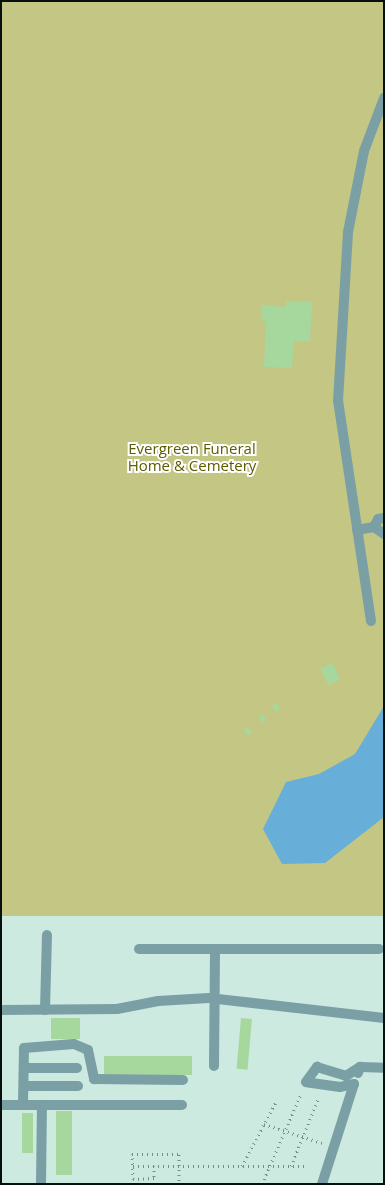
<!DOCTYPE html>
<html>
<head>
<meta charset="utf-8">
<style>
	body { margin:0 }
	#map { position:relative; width:385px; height:1185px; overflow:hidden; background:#cceae0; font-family:"Open Sans",sans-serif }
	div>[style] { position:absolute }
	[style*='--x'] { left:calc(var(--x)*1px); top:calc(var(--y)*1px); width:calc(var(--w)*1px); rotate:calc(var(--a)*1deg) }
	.green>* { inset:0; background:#c4c684; transform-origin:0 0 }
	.water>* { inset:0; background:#67aed8 }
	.building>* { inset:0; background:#a6d89e; transform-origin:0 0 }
	.path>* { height:3px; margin-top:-1.5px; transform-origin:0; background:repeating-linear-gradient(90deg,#778d86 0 1px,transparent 0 5px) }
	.service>* { height:10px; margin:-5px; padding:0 5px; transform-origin:5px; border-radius:5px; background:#7aa0a5 }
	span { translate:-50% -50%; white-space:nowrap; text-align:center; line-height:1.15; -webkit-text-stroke:4px #fff; paint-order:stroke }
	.park-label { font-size:15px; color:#5c5c01 }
	.frame { position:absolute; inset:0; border:2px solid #06100d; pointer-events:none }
</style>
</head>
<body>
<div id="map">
	<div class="green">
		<i style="left:1px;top:1px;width:383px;height:915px"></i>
	</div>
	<div class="water">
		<i style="clip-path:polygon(384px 706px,384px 817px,325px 863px,282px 864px,263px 829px,286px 782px,319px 774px,355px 754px)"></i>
	</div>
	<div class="building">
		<i style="clip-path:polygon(286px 301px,312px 302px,310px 341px,294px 341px,292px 368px,264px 367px,266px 321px,261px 321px,262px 305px,286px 307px)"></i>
		<i style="left:332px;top:663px;width:18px;height:13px;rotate:63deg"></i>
		<i style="clip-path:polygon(276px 703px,280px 709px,277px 712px,272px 706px)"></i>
		<i style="clip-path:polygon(262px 714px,266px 719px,263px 723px,258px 718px)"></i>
		<i style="clip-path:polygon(247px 727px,252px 732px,249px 736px,244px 731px)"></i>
		<i style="left:51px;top:1018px;width:29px;height:21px"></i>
		<i style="left:241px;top:1018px;width:11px;height:51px;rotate:5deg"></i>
		<i style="left:104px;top:1056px;width:88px;height:19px"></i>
		<i style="left:56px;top:1111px;width:16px;height:64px"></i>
		<i style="left:22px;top:1113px;width:11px;height:40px"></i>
	</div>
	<div class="path">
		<i style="--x:264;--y:1124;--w:61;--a:18.1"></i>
		<i style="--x:133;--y:1166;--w:173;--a:0"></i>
		<i style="--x:154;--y:1166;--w:12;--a:90"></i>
		<i style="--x:154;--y:1178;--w:21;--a:177"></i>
		<i style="--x:133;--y:1179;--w:25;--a:-92"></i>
		<i style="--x:132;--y:1154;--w:47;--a:0"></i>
		<i style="--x:179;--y:1154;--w:30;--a:90"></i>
		<i style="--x:242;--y:1166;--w:75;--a:-62.1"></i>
		<i style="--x:291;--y:1166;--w:74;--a:-67.9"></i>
		<i style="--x:262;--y:1184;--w:98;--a:-66.6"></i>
	</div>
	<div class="service">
		<i style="--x:374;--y:527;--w:12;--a:35"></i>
		<i style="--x:357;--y:530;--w:17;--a:-10"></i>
		<i style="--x:374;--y:527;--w:9;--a:-63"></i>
		<i style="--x:378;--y:519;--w:6;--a:-9"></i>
		<i style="--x:371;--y:621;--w:222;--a:-98.5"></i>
		<i style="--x:338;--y:401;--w:169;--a:-86.6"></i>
		<i style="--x:348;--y:232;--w:83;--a:-78.8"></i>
		<i style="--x:364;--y:151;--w:57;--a:-69.3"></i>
		<i style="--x:139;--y:949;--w:240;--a:0"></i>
		<i style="--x:1;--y:1010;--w:116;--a:-0.5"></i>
		<i style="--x:117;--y:1009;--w:42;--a:-11"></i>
		<i style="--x:158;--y:1001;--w:51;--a:-3.4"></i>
		<i style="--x:209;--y:998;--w:176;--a:6.5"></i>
		<i style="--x:45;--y:1010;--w:75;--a:-88.5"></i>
		<i style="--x:214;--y:1066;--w:117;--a:-89.5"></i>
		<i style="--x:24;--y:1068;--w:53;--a:0"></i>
		<i style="--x:358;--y:1073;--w:6;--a:-72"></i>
		<i style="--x:360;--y:1067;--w:24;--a:2"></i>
		<i style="--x:24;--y:1086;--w:54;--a:0"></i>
		<i style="--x:1;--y:1105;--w:181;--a:0"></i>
		<i style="--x:23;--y:1105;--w:57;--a:-89"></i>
		<i style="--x:24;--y:1048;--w:50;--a:-4.6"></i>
		<i style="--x:74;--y:1044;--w:15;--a:23"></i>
		<i style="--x:88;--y:1050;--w:30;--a:78"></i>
		<i style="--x:94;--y:1079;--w:89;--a:0.6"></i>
		<i style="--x:41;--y:1184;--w:79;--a:-89.3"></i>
		<i style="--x:322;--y:1184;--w:105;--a:-72.3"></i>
		<i style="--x:354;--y:1084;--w:14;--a:168"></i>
		<i style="--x:340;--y:1087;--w:34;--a:-172"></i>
		<i style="--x:306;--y:1082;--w:19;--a:-54"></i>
		<i style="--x:317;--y:1067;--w:30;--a:17"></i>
		<i style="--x:346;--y:1076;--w:17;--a:-33"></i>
	</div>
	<div class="park-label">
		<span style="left:192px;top:457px">Evergreen Funeral<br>Home &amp; Cemetery</span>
	</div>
	<div class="frame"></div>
</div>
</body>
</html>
